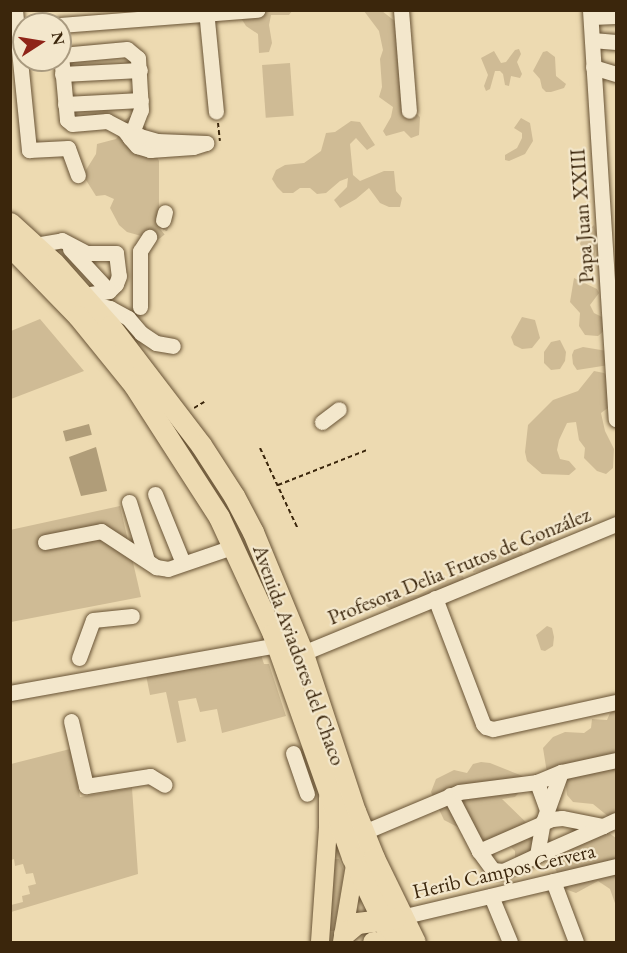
<!DOCTYPE html>
<html>
<head>
<meta charset="utf-8">
<style>
	body { margin:0 }
	#map { position:relative; width:627px; height:953px; overflow:hidden; background:#eddab1; font-family:"EB Garamond",serif }
	div>[style] { position:absolute }
	[style*='--x'] { left:calc(var(--x)*1px); top:calc(var(--y)*1px); width:calc(var(--w)*1px); rotate:calc(var(--a)*1deg) }
	.green>* { inset:0; background:#cfbb95; transform-origin:0 0 }
	.water>* { inset:0; background:#b09d79; transform-origin:0 0 }
	.minor-tunnel>* { height:15px; margin-top:-7.5px; transform-origin:0; background:repeating-linear-gradient(90deg,#c9b690 0 15px,transparent 0 23px) }
	.path>* { height:2px; margin-top:-1px; transform-origin:0; background:repeating-linear-gradient(90deg,#3b260c 0 4.5px,transparent 0 7.5px) }
	.roads { filter:drop-shadow(0 0 2px #685335) drop-shadow(0 0 2px #685335) }
	.minor>* { height:15px; margin:-7.5px; padding:0 7.5px; transform-origin:7.5px; border-radius:7.5px; background:#f3e7cc }
	.major>* { height:18px; margin:-9px; padding:0 9px; transform-origin:9px; border-radius:9px; background:#eddab1 }
	.highway>* { height:21px; margin:-10.5px; padding:0 10.5px; transform-origin:10.5px; border-radius:10.5px; background:#eddab1 }
	span { translate:-50% -50%; white-space:nowrap; text-align:center; line-height:1.15; -webkit-text-stroke:4.5px #f3e7cc; paint-order:stroke }
	.street-label { font-size:21px; color:#3b260c }
	.frame { position:absolute; inset:0; border:12px solid #3b260c; pointer-events:none }
	.north { position:absolute; left:12px; top:12px; width:60px; height:60px; box-sizing:border-box; background:#f3e7cc; border:2px solid #a99a7f; border-radius:50%; rotate:78deg; font-size:16px; font-weight:700; line-height:24px; text-align:center; color:#3b260c }
	.north::after { content:''; display:block; margin:auto; width:21px; height:27px; background:#8f2418; clip-path:polygon(50% 0,100% 100%,50% 72%,0 100%) }
</style>
</head>
<body>
<div id="map">
	<div class="green">
		<i style="clip-path:polygon(245px 11px,292px 11px,289px 15px,271px 15px,269px 25px,272px 43px,269px 52px,259px 53px,258px 34px,246px 26px,241px 18px)"></i>
		<i style="clip-path:polygon(364px 11px,382px 11px,396px 22px,406px 104px,420px 117px,419px 135px,411px 138px,404px 131px,386px 136px,383px 131px,391px 117px,393px 107px,379px 97px,382px 87px,380px 59px,383px 50px,379px 31px)"></i>
		<i style="clip-path:polygon(519px 49px,521px 54px,517px 62px,522px 74px,520px 78px,511px 76px,509px 86px,505px 85px,503px 74px,500px 71px,495px 71px,490px 89px,486px 91px,484px 86px,488px 75px,481px 58px,494px 51px,501px 63px,506px 62px,515px 50px)"></i>
		<i style="clip-path:polygon(547px 51px,555px 57px,556px 76px,566px 84px,564px 88px,551px 92px,546px 92px,542px 88px,540px 79px,533px 71px,543px 52px)"></i>
		<i style="left:290px;top:63px;width:53px;height:28px;rotate:86deg"></i>
		<i style="clip-path:polygon(130px 116px,139px 118px,146px 127px,147px 136px,159px 161px,159px 206px,162px 214px,145px 237px,127px 232px,119px 225px,110px 208px,114px 199px,105px 195px,96px 196px,86px 180px,86px 170px,96px 154px,97px 144px,116px 139px,122px 132px,123px 122px)"></i>
		<i style="clip-path:polygon(521px 118px,530px 123px,533px 141px,525px 154px,509px 161px,505px 160px,505px 155px,517px 148px,522px 138px,522px 133px,514px 128px)"></i>
		<i style="clip-path:polygon(351px 121px,360px 122px,375px 145px,367px 150px,356px 138px,350px 144px,353px 175px,360px 181px,384px 171px,394px 171px,396px 191px,402px 198px,400px 207px,389px 207px,380px 203px,369px 188px,356px 199px,340px 208px,334px 200px,347px 187px,348px 178px,340px 181px,326px 193px,317px 194px,310px 188px,300px 188px,293px 193px,283px 193px,277px 187px,272px 179px,276px 170px,285px 165px,304px 163px,321px 151px,326px 133px,335px 132px)"></i>
		<i style="clip-path:polygon(594px 225px,597px 234px,594px 261px,580px 244px,583px 235px)"></i>
		<i style="clip-path:polygon(574px 278px,597px 289px,599px 293px,590px 305px,594px 313px,602px 317px,605px 330px,598px 336px,585px 335px,579px 326px,580px 313px,570px 302px)"></i>
		<i style="clip-path:polygon(522px 317px,535px 320px,540px 338px,532px 348px,522px 349px,514px 345px,511px 337px)"></i>
		<i style="clip-path:polygon(40px 319px,84px 371px,11px 399px,11px 331px)"></i>
		<i style="clip-path:polygon(560px 340px,566px 352px,565px 361px,560px 369px,551px 370px,544px 363px,544px 352px,551px 342px)"></i>
		<i style="clip-path:polygon(583px 347px,607px 351px,609px 365px,577px 370px,573px 364px,572px 355px,574px 350px)"></i>
		<i style="clip-path:polygon(594px 371px,604px 373px,611px 379px,609px 407px,601px 413px,605px 431px,614px 449px,613px 468px,606px 474px,597px 471px,584px 458px,585px 448px,579px 440px,576px 422px,567px 423px,559px 440px,557px 450px,560px 459px,569px 461px,576px 469px,569px 475px,542px 474px,527px 461px,525px 452px,528px 425px,553px 400px,578px 391px)"></i>
		<i style="clip-path:polygon(120px 506px,141px 597px,11px 622px,10px 530px)"></i>
		<i style="clip-path:polygon(538px 532px,552px 536px,551px 550px,530px 554px,529px 544px)"></i>
		<i style="clip-path:polygon(512px 550px,522px 552px,524px 556px,492px 570px,473px 572px,474px 568px,493px 562px,502px 552px)"></i>
		<i style="clip-path:polygon(458px 575px,463px 576px,467px 589px,456px 600px,438px 601px,394px 611px,386px 606px,390px 597px,418px 595px)"></i>
		<i style="clip-path:polygon(547px 626px,552px 628px,554px 637px,553px 646px,545px 651px,541px 650px,536px 635px)"></i>
		<i style="clip-path:polygon(261px 655px,264px 664px,269px 664px,286px 716px,222px 733px,217px 709px,200px 712px,196px 698px,178px 701px,186px 741px,177px 743px,166px 692px,150px 695px,146px 675px)"></i>
		<i style="clip-path:polygon(616px 710px,616px 820px,609px 817px,593px 804px,573px 802px,567px 795px,565px 777px,547px 773px,543px 748px,553px 737px,565px 732px,584px 733px,591px 728px,592px 719px,607px 720px,610px 713px)"></i>
		<i style="clip-path:polygon(70px 749px,80px 797px,132px 788px,138px 874px,11px 912px,11px 905px,23px 902px,22px 896px,30px 894px,28px 886px,36px 884px,33px 873px,26px 874px,23px 864px,15px 866px,14px 859px,11px 860px,11px 764px)"></i>
		<i style="clip-path:polygon(481px 762px,490px 763px,525px 777px,527px 784px,515px 797px,502px 799px,537px 833px,544px 850px,538px 865px,520px 870px,515px 861px,515px 851px,509px 845px,487px 842px,444px 820px,431px 792px,436px 779px,454px 770px,467px 773px,473px 764px)"></i>
		<i style="clip-path:polygon(609px 833px,616px 838px,616px 906px,610px 889px,598px 881px,576px 893px,565px 889px,552px 862px,555px 851px,588px 837px)"></i>
		<i style="clip-path:polygon(335px 859px,339px 859px,344px 871px,334px 931px,330px 931px)"></i>
	</div>
	<div class="water">
		<i style="left:89px;top:424px;width:11px;height:27px;rotate:75deg"></i>
		<i style="clip-path:polygon(96px 447px,107px 491px,81px 496px,69px 457px)"></i>
	</div>
	<div class="minor-tunnel">
		<i style="--x:149;--y:237;--w:14;--a:-39"></i>
		<i style="--x:160;--y:228;--w:9;--a:-69"></i>
	</div>
	<div class="path">
		<i style="--x:218;--y:123;--w:18;--a:84"></i>
		<i style="--x:194;--y:408;--w:12;--a:-31"></i>
		<i style="--x:260;--y:448;--w:89;--a:64.9"></i>
		<i style="--x:278;--y:485;--w:96;--a:-21.5"></i>
	</div>
	<div class="roads">
		<div class="minor">
			<i style="--x:15;--y:10;--w:141;--a:84.3"></i>
			<i style="--x:29;--y:150;--w:39;--a:-3"></i>
			<i style="--x:68;--y:148;--w:29;--a:70"></i>
			<i style="--x:206;--y:10;--w:102;--a:84.4"></i>
			<i style="--x:401;--y:10;--w:101;--a:85.5"></i>
			<i style="--x:590;--y:10;--w:410;--a:86.4"></i>
			<i style="--x:591;--y:17;--w:25;--a:-2"></i>
			<i style="--x:60;--y:25;--w:198;--a:-4.4"></i>
			<i style="--x:592;--y:40;--w:24;--a:5"></i>
			<i style="--x:593;--y:67;--w:24;--a:17"></i>
			<i style="--x:62;--y:74;--w:78;--a:-2.9"></i>
			<i style="--x:65;--y:104;--w:76;--a:-3"></i>
			<i style="--x:130;--y:138;--w:30;--a:-69"></i>
			<i style="--x:141;--y:110;--w:52;--a:-93.3"></i>
			<i style="--x:138;--y:58;--w:14;--a:-141"></i>
			<i style="--x:127;--y:49;--w:66;--a:174.8"></i>
			<i style="--x:61;--y:55;--w:65;--a:84.7"></i>
			<i style="--x:67;--y:120;--w:6;--a:39"></i>
			<i style="--x:72;--y:124;--w:35;--a:-5"></i>
			<i style="--x:107;--y:121;--w:19;--a:28"></i>
			<i style="--x:124;--y:130;--w:10;--a:53"></i>
			<i style="--x:130;--y:138;--w:11;--a:49"></i>
			<i style="--x:137;--y:146;--w:14;--a:17"></i>
			<i style="--x:150;--y:150;--w:43;--a:-4"></i>
			<i style="--x:193;--y:147;--w:14;--a:-17"></i>
			<i style="--x:206;--y:143;--w:49;--a:-177.7"></i>
			<i style="--x:157;--y:141;--w:18;--a:-164"></i>
			<i style="--x:140;--y:136;--w:10;--a:169"></i>
			<i style="--x:163;--y:220;--w:8;--a:-76"></i>
			<i style="--x:35;--y:245;--w:27;--a:-10"></i>
			<i style="--x:62;--y:240;--w:27;--a:28"></i>
			<i style="--x:86;--y:253;--w:30;--a:0"></i>
			<i style="--x:116;--y:253;--w:23;--a:83"></i>
			<i style="--x:119;--y:276;--w:9;--a:111"></i>
			<i style="--x:116;--y:284;--w:10;--a:135"></i>
			<i style="--x:109;--y:291;--w:25;--a:171"></i>
			<i style="--x:70;--y:249;--w:57;--a:47.1"></i>
			<i style="--x:91;--y:303;--w:20;--a:15"></i>
			<i style="--x:110;--y:308;--w:21;--a:29"></i>
			<i style="--x:128;--y:318;--w:20;--a:49"></i>
			<i style="--x:141;--y:333;--w:18;--a:34"></i>
			<i style="--x:156;--y:343;--w:17;--a:10"></i>
			<i style="--x:140;--y:307;--w:56;--a:-90"></i>
			<i style="--x:140;--y:251;--w:17;--a:-57"></i>
			<i style="--x:322;--y:422;--w:21;--a:-37"></i>
			<i style="--x:155;--y:494;--w:74;--a:67.9"></i>
			<i style="--x:129;--y:502;--w:61;--a:72.8"></i>
			<i style="--x:45;--y:542;--w:57;--a:-11.1"></i>
			<i style="--x:101;--y:531;--w:66;--a:33.2"></i>
			<i style="--x:156;--y:567;--w:12;--a:9"></i>
			<i style="--x:168;--y:569;--w:71;--a:-18.9"></i>
			<i style="--x:435;--y:598;--w:135;--a:69.1"></i>
			<i style="--x:483;--y:724;--w:4;--a:45"></i>
			<i style="--x:486;--y:727;--w:7;--a:16"></i>
			<i style="--x:493;--y:729;--w:126;--a:-12.4"></i>
			<i style="--x:79;--y:658;--w:40;--a:-69.8"></i>
			<i style="--x:93;--y:620;--w:39;--a:-6"></i>
			<i style="--x:298;--y:660;--w:9;--a:-54"></i>
			<i style="--x:303;--y:653;--w:339;--a:-22.4"></i>
			<i style="--x:10;--y:693;--w:271;--a:-10.2"></i>
			<i style="--x:71;--y:721;--w:67;--a:77"></i>
			<i style="--x:86;--y:786;--w:65;--a:-8.9"></i>
			<i style="--x:150;--y:776;--w:17;--a:31"></i>
			<i style="--x:293;--y:753;--w:43;--a:71.1"></i>
			<i style="--x:450;--y:795;--w:63;--a:62.6"></i>
			<i style="--x:547;--y:810;--w:30;--a:-110"></i>
			<i style="--x:537;--y:782;--w:26;--a:-23"></i>
			<i style="--x:561;--y:772;--w:56;--a:-12.3"></i>
			<i style="--x:603;--y:826;--w:42;--a:-169"></i>
			<i style="--x:562;--y:818;--w:10;--a:174"></i>
			<i style="--x:552;--y:819;--w:80;--a:156.3"></i>
			<i style="--x:479;--y:851;--w:24;--a:54"></i>
			<i style="--x:493;--y:870;--w:10;--a:6"></i>
			<i style="--x:503;--y:871;--w:38;--a:-25"></i>
			<i style="--x:537;--y:855;--w:72;--a:-23.7"></i>
			<i style="--x:603;--y:826;--w:14;--a:-25"></i>
			<i style="--x:364;--y:832;--w:103;--a:-22.8"></i>
			<i style="--x:459;--y:792;--w:79;--a:-7.3"></i>
			<i style="--x:537;--y:855;--w:34;--a:-80"></i>
			<i style="--x:543;--y:822;--w:53;--a:-70.2"></i>
			<i style="--x:553;--y:881;--w:65;--a:69.3"></i>
			<i style="--x:491;--y:896;--w:50;--a:67.6"></i>
			<i style="--x:401;--y:917;--w:221;--a:-13.3"></i>
		</div>
		<div class="major">
			<i style="--x:320;--y:942;--w:115;--a:-86"></i>
			<i style="--x:328;--y:827;--w:29;--a:-90"></i>
			<i style="--x:342;--y:942;--w:78;--a:-80.4"></i>
		</div>
		<div class="highway">
			<i style="--x:10;--y:223;--w:59;--a:42.3"></i>
			<i style="--x:54;--y:263;--w:84;--a:48.4"></i>
			<i style="--x:110;--y:326;--w:150;--a:52.6"></i>
			<i style="--x:201;--y:445;--w:61;--a:57.1"></i>
			<i style="--x:234;--y:496;--w:41;--a:62.2"></i>
			<i style="--x:253;--y:532;--w:129;--a:67.6"></i>
			<i style="--x:302;--y:651;--w:169;--a:71.7"></i>
			<i style="--x:355;--y:811;--w:51;--a:68"></i>
			<i style="--x:374;--y:858;--w:93;--a:64"></i>
			<i style="--x:10;--y:246;--w:98;--a:45.8"></i>
			<i style="--x:78;--y:316;--w:89;--a:50.9"></i>
			<i style="--x:134;--y:385;--w:157;--a:57.2"></i>
			<i style="--x:219;--y:517;--w:129;--a:65.2"></i>
			<i style="--x:273;--y:634;--w:237;--a:70.5"></i>
			<i style="--x:352;--y:857;--w:94;--a:64.2"></i>
			<i style="--x:344;--y:934;--w:17;--a:-40"></i>
			<i style="--x:357;--y:923;--w:38;--a:-7"></i>
			<i style="--x:373;--y:942;--w:2;--a:0"></i>
		</div>
	</div>
	<div class="street-label">
		<span style="left:582px;top:216px;rotate:-94deg">Papa Juan XXIII</span>
		<span style="left:459px;top:566px;rotate:-22deg">Profesora Delia Frutos de González</span>
		<span style="left:299px;top:655px;rotate:70deg">Avenida Aviadores del Chaco</span>
		<span style="left:504px;top:871px;rotate:-13deg">Herib Campos Cervera</span>
	</div>
	<div class="frame"></div>
	<div class="north">N</div>
</div>
</body>
</html>
